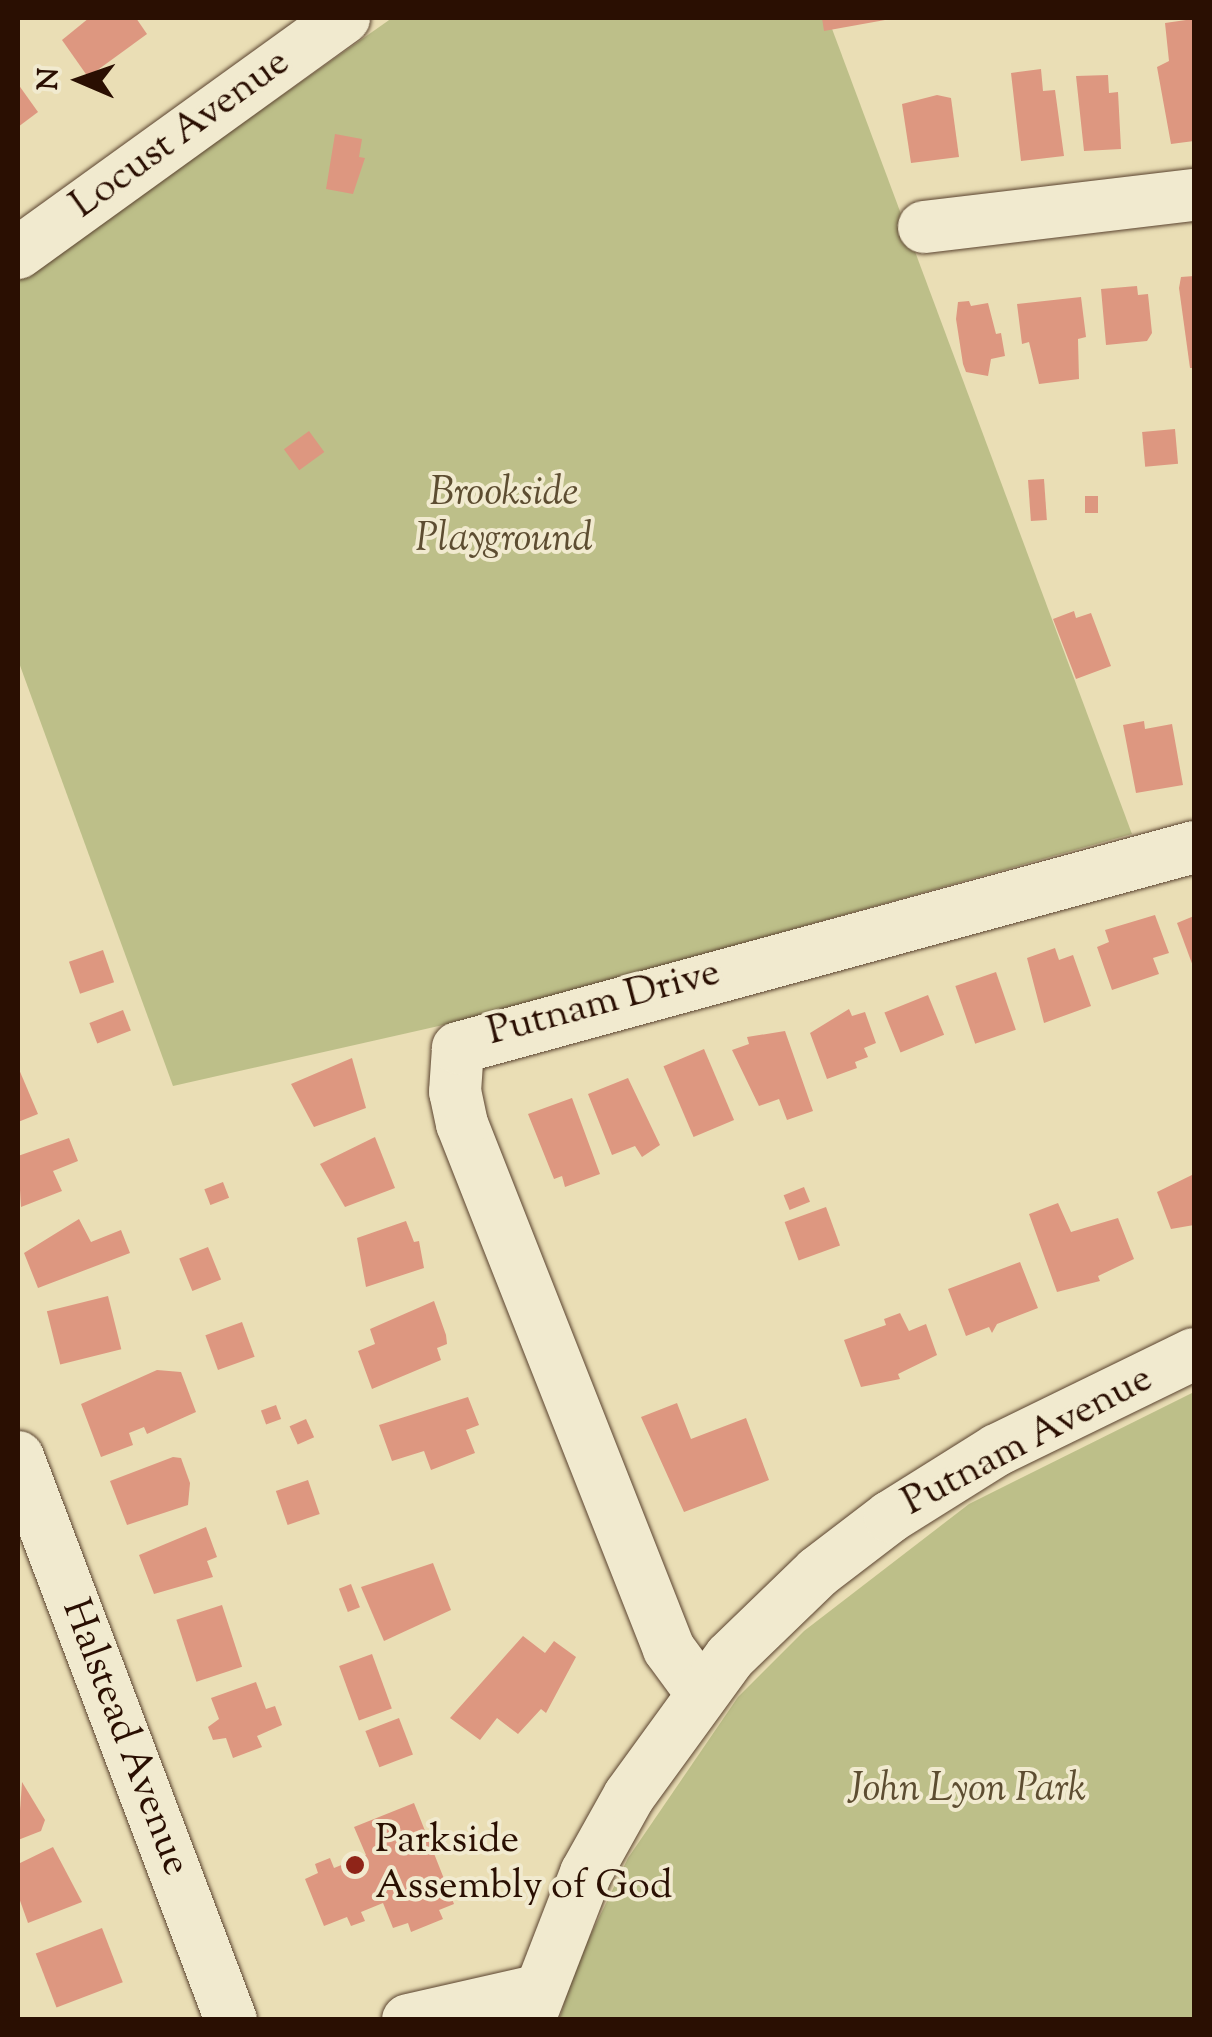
<!DOCTYPE html>
<html>
<head>
<meta charset="utf-8">
<style>
	body { margin:0 }
	#map { position:relative; width:1212px; height:2037px; overflow:hidden; background:#eadeb5; font-family:"Sorts Mill Goudy",serif }
	div>[style] { position:absolute }
	[style*='--x'] { left:calc(var(--x)*1px); top:calc(var(--y)*1px); width:calc(var(--w)*1px); rotate:calc(var(--a)*1deg) }
	.green>* { inset:0; background:#bdbf89 }
	.building>* { inset:0; background:#dd9780; transform-origin:0 0 }
	.roads { filter:drop-shadow(0 0 2px #5a432f) drop-shadow(0 0 2px #5a432f) }
	.minor>* { height:52px; margin:-26px; padding:0 26px; transform-origin:26px; border-radius:26px; background:#f1eacf }
	.dots>* { width:28px; height:28px; translate:-50% -50%; box-sizing:border-box; border:5px solid #f1eacf; border-radius:50% }
	span { translate:-50% -50%; white-space:nowrap; text-align:center; line-height:1.15; -webkit-text-stroke:8px #f1eacf; paint-order:stroke }
	.street-label { font-size:40px; color:#2a0f02 }
	.park-label { font-size:40px; color:#5d4d31; font-style:italic }
	.poi-label { font-size:40px; color:#2a0f02 }
	.left { translate:0 -50%; text-align:left }
	.frame { position:absolute; inset:0; border:20px solid #2a0f02; pointer-events:none }
	.north { position:absolute; left:30px; top:30px; width:100px; height:100px; -webkit-text-stroke:8px #f1eacf; paint-order:stroke; rotate:272deg; font-size:28px; font-weight:700; line-height:40px; text-align:center; color:#2a0f02 }
	.north::after { content:''; display:block; margin:auto; width:35px; height:45px; background:#2a0f02; clip-path:polygon(50% 0,100% 100%,50% 72%,0 100%) }
</style>
</head>
<body>
<div id="map">
	<div class="green">
		<i style="clip-path:polygon(392px 18px,828px 18px,1132px 834px,483px 1016px,173px 1086px,18px 660px,18px 281px)"></i>
		<i style="clip-path:polygon(1194px 1392px,1194px 2019px,559px 2020px,575px 1967px,628px 1858px,738px 1697px,804px 1631px,969px 1504px)"></i>
	</div>
	<div class="building">
		<i style="clip-path:polygon(89px 18px,136px 18px,147px 34px,88px 77px,62px 40px)"></i>
		<i style="clip-path:polygon(822px 18px,885px 18px,885px 20px,824px 31px)"></i>
		<i style="clip-path:polygon(1193px 19px,1194px 141px,1171px 144px,1157px 67px,1169px 61px,1165px 23px)"></i>
		<i style="clip-path:polygon(1041px 69px,1043px 91px,1055px 90px,1064px 156px,1021px 161px,1011px 73px)"></i>
		<i style="clip-path:polygon(1108px 75px,1109px 93px,1118px 92px,1121px 149px,1084px 151px,1076px 76px)"></i>
		<i style="clip-path:polygon(18px 84px,38px 112px,18px 127px)"></i>
		<i style="clip-path:polygon(937px 95px,951px 98px,959px 157px,911px 163px,902px 104px)"></i>
		<i style="clip-path:polygon(335px 134px,362px 139px,359px 157px,365px 158px,353px 194px,326px 189px)"></i>
		<i style="clip-path:polygon(1194px 276px,1194px 368px,1190px 368px,1179px 288px,1181px 277px)"></i>
		<i style="clip-path:polygon(1137px 286px,1138px 295px,1148px 294px,1152px 333px,1147px 341px,1106px 345px,1101px 289px)"></i>
		<i style="clip-path:polygon(1081px 297px,1086px 337px,1078px 339px,1079px 379px,1039px 384px,1029px 342px,1022px 344px,1017px 304px)"></i>
		<i style="clip-path:polygon(969px 301px,971px 306px,988px 303px,996px 334px,1001px 333px,1005px 356px,991px 359px,988px 376px,966px 372px,963px 364px,956px 319px,958px 302px)"></i>
		<i style="left:1175px;top:429px;width:35px;height:33px;rotate:85deg"></i>
		<i style="left:309px;top:431px;width:26px;height:31px;rotate:54deg"></i>
		<i style="left:1044px;top:479px;width:41px;height:16px;rotate:86deg"></i>
		<i style="left:1085px;top:496px;width:13px;height:17px"></i>
		<i style="clip-path:polygon(1074px 611px,1076px 618px,1091px 613px,1111px 666px,1076px 679px,1053px 619px)"></i>
		<i style="clip-path:polygon(1144px 721px,1145px 729px,1172px 724px,1183px 785px,1136px 793px,1123px 725px)"></i>
		<i style="clip-path:polygon(1155px 915px,1169px 953px,1153px 958px,1159px 974px,1112px 990px,1097px 947px,1109px 942px,1105px 930px)"></i>
		<i style="clip-path:polygon(1194px 916px,1194px 969px,1177px 923px)"></i>
		<i style="clip-path:polygon(1055px 948px,1059px 960px,1073px 955px,1091px 1006px,1044px 1023px,1027px 958px)"></i>
		<i style="left:103px;top:950px;width:34px;height:36px;rotate:71deg"></i>
		<i style="left:996px;top:972px;width:61px;height:43px;rotate:71deg"></i>
		<i style="left:928px;top:995px;width:43px;height:47px;rotate:68deg"></i>
		<i style="clip-path:polygon(849px 1009px,852px 1016px,865px 1012px,876px 1043px,864px 1048px,868px 1057px,855px 1062px,857px 1068px,827px 1079px,810px 1033px)"></i>
		<i style="left:123px;top:1010px;width:22px;height:36px;rotate:69deg"></i>
		<i style="clip-path:polygon(785px 1031px,813px 1111px,787px 1120px,779px 1099px,759px 1106px,732px 1050px,749px 1044px,747px 1037px)"></i>
		<i style="left:704px;top:1049px;width:77px;height:44px;rotate:67deg"></i>
		<i style="clip-path:polygon(352px 1058px,366px 1108px,314px 1127px,291px 1084px)"></i>
		<i style="clip-path:polygon(18px 1067px,38px 1114px,18px 1122px)"></i>
		<i style="clip-path:polygon(628px 1078px,660px 1145px,642px 1157px,635px 1146px,612px 1155px,588px 1094px)"></i>
		<i style="clip-path:polygon(572px 1098px,600px 1174px,565px 1187px,562px 1176px,554px 1179px,528px 1114px)"></i>
		<i style="clip-path:polygon(375px 1137px,395px 1188px,345px 1207px,320px 1164px)"></i>
		<i style="clip-path:polygon(69px 1138px,78px 1161px,53px 1171px,62px 1191px,21px 1207px,18px 1156px)"></i>
		<i style="clip-path:polygon(1194px 1174px,1194px 1225px,1171px 1229px,1157px 1192px)"></i>
		<i style="left:223px;top:1182px;width:17px;height:20px;rotate:69deg"></i>
		<i style="left:804px;top:1187px;width:16px;height:22px;rotate:68deg"></i>
		<i style="clip-path:polygon(1058px 1203px,1071px 1232px,1118px 1218px,1134px 1259px,1098px 1276px,1100px 1281px,1057px 1292px,1029px 1214px)"></i>
		<i style="left:826px;top:1207px;width:41px;height:44px;rotate:70deg"></i>
		<i style="clip-path:polygon(79px 1219px,91px 1242px,121px 1230px,130px 1253px,38px 1288px,24px 1253px)"></i>
		<i style="clip-path:polygon(406px 1221px,414px 1242px,419px 1241px,424px 1268px,366px 1287px,357px 1238px)"></i>
		<i style="left:208px;top:1247px;width:35px;height:31px;rotate:68deg"></i>
		<i style="clip-path:polygon(1020px 1262px,1038px 1308px,997px 1324px,992px 1333px,989px 1327px,966px 1336px,948px 1289px)"></i>
		<i style="left:108px;top:1296px;width:55px;height:63px;rotate:76deg"></i>
		<i style="clip-path:polygon(434px 1301px,446px 1335px,447px 1344px,437px 1348px,441px 1360px,372px 1389px,358px 1351px,375px 1344px,370px 1329px)"></i>
		<i style="clip-path:polygon(900px 1313px,909px 1331px,926px 1324px,937px 1355px,898px 1374px,900px 1379px,861px 1387px,844px 1340px,886px 1325px,884px 1319px)"></i>
		<i style="left:242px;top:1322px;width:37px;height:39px;rotate:70deg"></i>
		<i style="clip-path:polygon(157px 1370px,181px 1372px,196px 1412px,147px 1434px,144px 1427px,129px 1433px,133px 1445px,101px 1457px,81px 1404px)"></i>
		<i style="clip-path:polygon(468px 1397px,479px 1425px,466px 1430px,475px 1453px,431px 1470px,424px 1451px,392px 1461px,379px 1425px)"></i>
		<i style="clip-path:polygon(677px 1403px,691px 1439px,746px 1418px,769px 1480px,684px 1512px,641px 1417px)"></i>
		<i style="left:276px;top:1405px;width:15px;height:16px;rotate:70deg"></i>
		<i style="left:306px;top:1419px;width:20px;height:18px;rotate:66deg"></i>
		<i style="clip-path:polygon(173px 1457px,181px 1458px,190px 1483px,188px 1505px,127px 1525px,110px 1481px)"></i>
		<i style="left:308px;top:1480px;width:36px;height:34px;rotate:71deg"></i>
		<i style="clip-path:polygon(206px 1527px,217px 1557px,207px 1561px,213px 1577px,154px 1594px,139px 1555px)"></i>
		<i style="clip-path:polygon(433px 1563px,451px 1610px,384px 1641px,361px 1587px)"></i>
		<i style="left:351px;top:1584px;width:25px;height:13px;rotate:69deg"></i>
		<i style="left:222px;top:1605px;width:65px;height:48px;rotate:72deg"></i>
		<i style="clip-path:polygon(523px 1636px,545px 1653px,554px 1641px,576px 1657px,546px 1713px,541px 1709px,518px 1734px,497px 1718px,480px 1740px,450px 1718px)"></i>
		<i style="left:372px;top:1654px;width:58px;height:35px;rotate:70deg"></i>
		<i style="clip-path:polygon(256px 1682px,266px 1709px,275px 1706px,282px 1725px,257px 1736px,262px 1747px,233px 1758px,226px 1738px,213px 1740px,208px 1727px,219px 1719px,211px 1698px)"></i>
		<i style="left:399px;top:1718px;width:39px;height:36px;rotate:69deg"></i>
		<i style="clip-path:polygon(22px 1782px,45px 1820px,41px 1831px,18px 1840px)"></i>
		<i style="clip-path:polygon(414px 1803px,454px 1904px,439px 1910px,443px 1919px,411px 1932px,408px 1923px,393px 1928px,383px 1903px,361px 1912px,365px 1921px,351px 1926px,347px 1917px,324px 1926px,305px 1879px,318px 1873px,315px 1864px,330px 1858px,334px 1868px,366px 1855px,354px 1827px)"></i>
		<i style="clip-path:polygon(53px 1847px,82px 1902px,28px 1923px,18px 1895px,18px 1864px)"></i>
		<i style="left:102px;top:1928px;width:58px;height:71px;rotate:69deg"></i>
	</div>
	<div class="roads">
		<div class="minor">
			<i style="--x:924;--y:227;--w:272;--a:-6.8"></i>
			<i style="--x:18;--y:253;--w:402;--a:-35.8"></i>
			<i style="--x:18;--y:1457;--w:602;--a:69.28"></i>
			<i style="--x:702;--y:1694;--w:56;--a:-126.3"></i>
			<i style="--x:669;--y:1649;--w:564;--a:-111.52"></i>
			<i style="--x:462;--y:1124;--w:33;--a:-102"></i>
			<i style="--x:455;--y:1092;--w:44;--a:-86.1"></i>
			<i style="--x:458;--y:1048;--w:763;--a:-15.27"></i>
			<i style="--x:408;--y:2020;--w:132;--a:-12.7"></i>
			<i style="--x:529;--y:2020;--w:158;--a:-68.8"></i>
			<i style="--x:586;--y:1873;--w:88;--a:-60.8"></i>
			<i style="--x:629;--y:1796;--w:172;--a:-54"></i>
			<i style="--x:730;--y:1657;--w:122;--a:-44"></i>
			<i style="--x:818;--y:1572;--w:91;--a:-37.4"></i>
			<i style="--x:890;--y:1517;--w:126;--a:-32.1"></i>
			<i style="--x:997;--y:1450;--w:219;--a:-26"></i>
		</div>
	</div>
	<div class="dots">
		<i style="left:355px;top:1865px;background:#8f2418"></i>
	</div>
	<div class="street-label">
		<span style="left:181px;top:135px;rotate:-36deg">Locust Avenue</span>
		<span style="left:604px;top:1004px;rotate:-15deg">Putnam Drive</span>
		<span style="left:1028px;top:1442px;rotate:-28deg">Putnam Avenue</span>
		<span style="left:124px;top:1738px;rotate:69deg">Halstead Avenue</span>
	</div>
	<div class="park-label">
		<span style="left:504px;top:518px">Brookside<br>Playground</span>
		<span style="left:967px;top:1791px">John Lyon Park</span>
	</div>
	<div class="poi-label">
		<span class="left" style="left:375px;top:1865px">Parkside<br>Assembly of God</span>
	</div>
	<div class="frame"></div>
	<div class="north">N</div>
</div>
</body>
</html>
